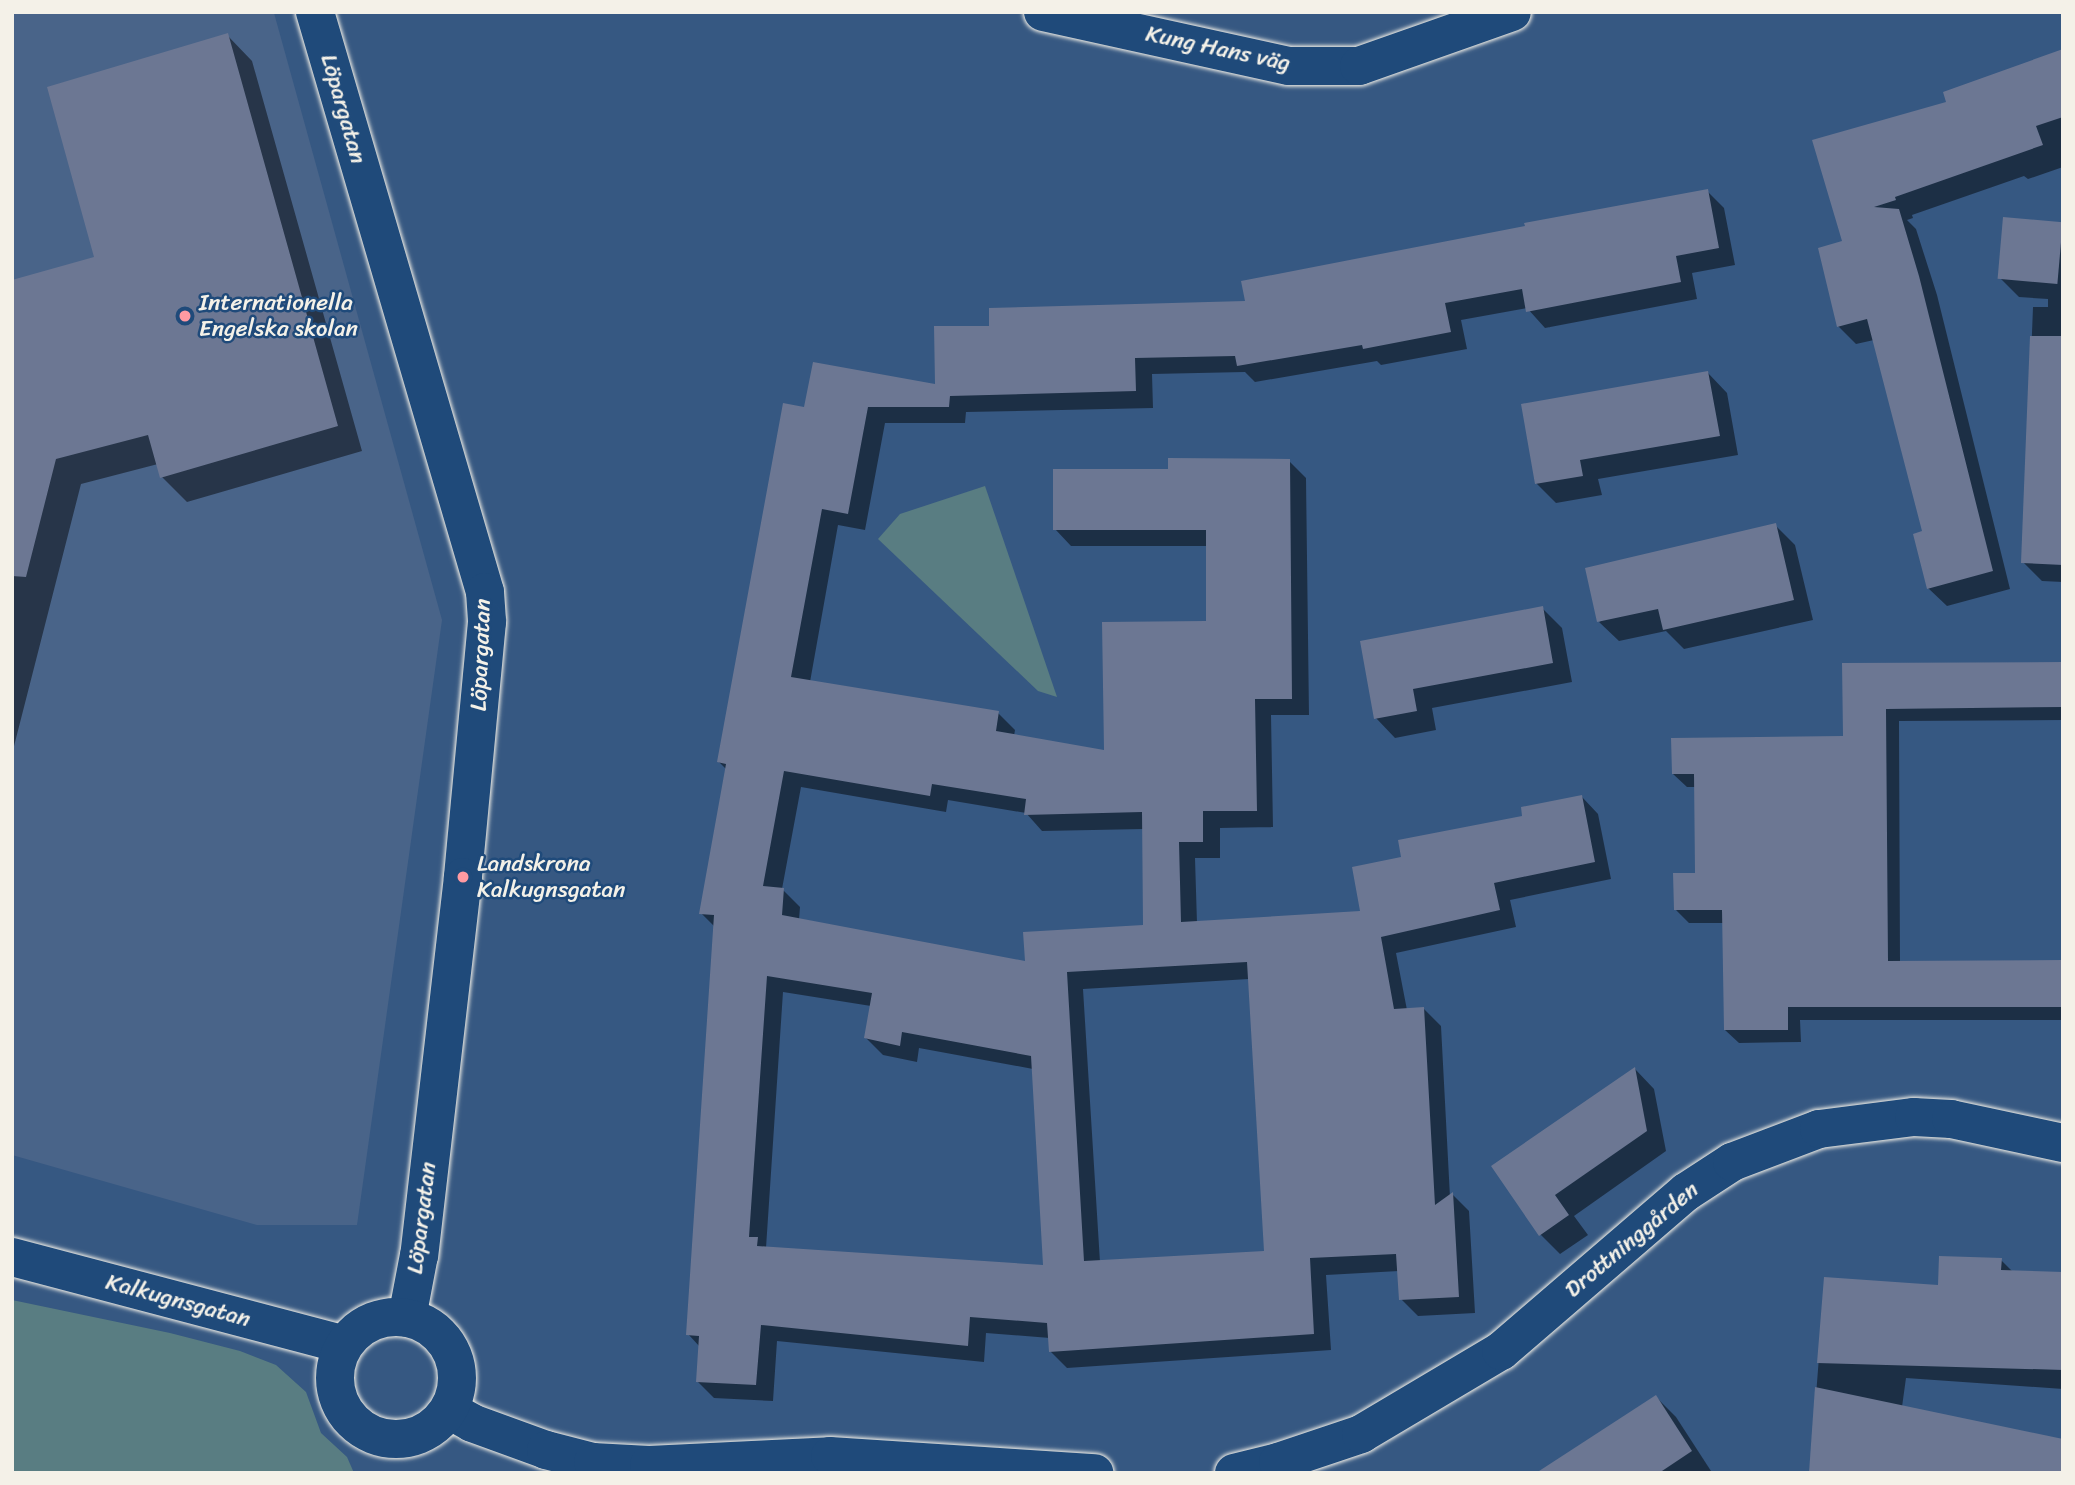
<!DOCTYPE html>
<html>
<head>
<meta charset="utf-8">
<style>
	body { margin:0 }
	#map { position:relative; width:2075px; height:1485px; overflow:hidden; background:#365882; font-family:Sriracha,sans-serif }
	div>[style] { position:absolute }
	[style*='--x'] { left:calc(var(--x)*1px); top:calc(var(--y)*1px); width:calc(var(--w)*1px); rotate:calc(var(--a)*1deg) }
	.built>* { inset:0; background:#496489 }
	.green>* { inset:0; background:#597d82 }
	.shadow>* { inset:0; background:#0007 }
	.building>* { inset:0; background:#6c7793; transform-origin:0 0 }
	.roads { filter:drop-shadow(0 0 2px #f4f1e8) drop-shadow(0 0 2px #f4f1e8) }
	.minor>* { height:38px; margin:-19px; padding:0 19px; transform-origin:19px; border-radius:19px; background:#1f4a7a }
	.tertiary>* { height:38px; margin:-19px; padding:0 19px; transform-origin:19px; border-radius:19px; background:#1f4a7a }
	.tertiary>.ring { margin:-19px; padding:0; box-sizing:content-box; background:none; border:38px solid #1f4a7a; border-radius:50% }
	.dots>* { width:19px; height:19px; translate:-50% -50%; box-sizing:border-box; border:4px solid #1f4a7a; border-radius:50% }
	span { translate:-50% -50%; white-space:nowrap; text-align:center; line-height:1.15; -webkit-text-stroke:5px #1f4a7a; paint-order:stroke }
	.street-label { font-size:23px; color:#f4f1e8 }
	.poi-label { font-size:23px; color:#f4f1e8 }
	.left { translate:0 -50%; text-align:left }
	.frame { position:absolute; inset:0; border:14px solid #f4f1e8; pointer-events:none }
</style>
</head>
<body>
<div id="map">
	<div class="built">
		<i style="clip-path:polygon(12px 12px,274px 13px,442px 620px,357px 1225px,257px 1225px,12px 1155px)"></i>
	</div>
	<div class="green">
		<i style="clip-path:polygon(985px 486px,1057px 697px,1038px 691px,878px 539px,900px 514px)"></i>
		<i style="clip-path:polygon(12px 1300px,170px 1333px,240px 1351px,276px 1365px,306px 1392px,321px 1433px,347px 1457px,354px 1473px,12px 1473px)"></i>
	</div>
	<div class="shadow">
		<i style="clip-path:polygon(227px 35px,252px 61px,362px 451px,187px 502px,162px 477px,158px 464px,81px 484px,12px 754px,12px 282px,97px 258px)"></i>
		<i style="clip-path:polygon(2063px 51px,2063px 167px,2028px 179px,2024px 176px,1912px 215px,1913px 218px,1907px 220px,1916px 229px,1937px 295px,2010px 589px,1947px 606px,1928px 588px,1924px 533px,1874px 340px,1856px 344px,1838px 326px,1844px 242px,1948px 103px)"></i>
		<i style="clip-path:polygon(evenodd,1707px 191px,1724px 208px,1735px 265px,1692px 273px,1697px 299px,1545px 328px,1527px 308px,1461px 320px,1467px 349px,1381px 365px,1377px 361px,1255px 382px,1245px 372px,1152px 374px,1153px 408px,966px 412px,965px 423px,885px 423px,865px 530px,838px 525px,810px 682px,998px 713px,1015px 730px,1014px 736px,1106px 752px,1207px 622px,1208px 546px,1071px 546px,1055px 529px,1170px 470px,1289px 461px,1306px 478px,1309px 715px,1271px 715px,1273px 827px,1220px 828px,1220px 858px,1195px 858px,1197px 923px,1362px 912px,1403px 859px,1582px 797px,1598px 814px,1611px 879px,1510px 900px,1516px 927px,1396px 953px,1407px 1010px,1424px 1009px,1441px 1026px,1450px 1197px,1453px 1195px,1469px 1211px,1475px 1313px,1418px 1316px,1401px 1299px,1399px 1271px,1326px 1275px,1331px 1350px,1067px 1368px,1050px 1351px,1050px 1338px,986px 1333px,984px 1362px,777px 1341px,773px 1401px,714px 1398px,697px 1381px,700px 1347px,688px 1334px,715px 927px,701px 913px,727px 770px,719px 762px,806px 409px,937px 386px,991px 327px,1247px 303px,1707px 191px,801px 787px,946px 812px,948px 800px,1026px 813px,1042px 831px,1144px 829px,1145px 926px,1027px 963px,799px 920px,800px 907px,782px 889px,801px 787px,1707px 191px,1249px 979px,1266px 1252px,1100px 1262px,1083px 989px,1249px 979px,1707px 191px,783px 992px,871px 1006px,866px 1038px,883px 1055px,917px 1062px,919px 1048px,1033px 1069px,1045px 1267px,766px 1248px,783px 992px)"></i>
		<i style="clip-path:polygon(2063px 224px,2063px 582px,2042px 581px,2023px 562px,2033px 307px,2048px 307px,2048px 299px,2019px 297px,2000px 278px)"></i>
		<i style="clip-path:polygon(1708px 373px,1727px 393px,1738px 455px,1598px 479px,1602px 495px,1556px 503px,1536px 483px)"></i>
		<i style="clip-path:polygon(1775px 525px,1795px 545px,1813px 620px,1684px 649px,1666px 631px,1619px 641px,1599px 622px)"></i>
		<i style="clip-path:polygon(1542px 608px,1562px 628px,1572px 682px,1432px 708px,1436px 730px,1395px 738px,1376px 718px,1362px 642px)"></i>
		<i style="clip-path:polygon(2063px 664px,2063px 720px,1899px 721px,1900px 962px,2063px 961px,2063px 1020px,1800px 1020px,1801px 1042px,1739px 1043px,1725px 1030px,1724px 923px,1689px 923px,1676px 910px,1697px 875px,1696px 787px,1687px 787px,1673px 774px,1845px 738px,1844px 665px)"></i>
		<i style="clip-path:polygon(1635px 1069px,1654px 1089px,1666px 1151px,1574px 1216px,1588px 1235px,1560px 1254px,1540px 1234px,1493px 1167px)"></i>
		<i style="clip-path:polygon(2001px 1260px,2013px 1272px,2063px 1274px,2063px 1389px,1906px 1378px,1902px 1407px,1810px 1473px,1825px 1279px,1939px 1287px)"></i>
		<i style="clip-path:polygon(1656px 1397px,1676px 1417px,1711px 1471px,1540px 1473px)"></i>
	</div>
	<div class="building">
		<i style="clip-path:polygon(228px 33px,338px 426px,160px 478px,148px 435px,56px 459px,26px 577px,12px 576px,12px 280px,94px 257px,47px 87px)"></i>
		<i style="clip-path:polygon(2063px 49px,2063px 117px,2036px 126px,2043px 145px,1895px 197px,1896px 200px,1874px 207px,1899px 209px,1919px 276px,1993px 571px,1927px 589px,1913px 534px,1922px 531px,1867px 319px,1837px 327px,1818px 248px,1842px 241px,1812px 140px,1946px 102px,1943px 92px)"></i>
		<i style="clip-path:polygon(evenodd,1708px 189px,1719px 248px,1676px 256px,1681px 282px,1526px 312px,1522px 289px,1445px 303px,1451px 332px,1363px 349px,1362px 345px,1237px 366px,1235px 356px,1135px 358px,1136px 391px,950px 396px,949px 407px,868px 407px,848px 514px,822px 509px,791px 677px,999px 711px,996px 731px,1104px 750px,1102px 622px,1206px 621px,1206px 530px,1053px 530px,1053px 469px,1168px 469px,1168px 458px,1290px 459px,1292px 699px,1255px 699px,1257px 811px,1203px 811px,1203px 842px,1179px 842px,1181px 922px,1360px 911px,1352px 867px,1401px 857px,1398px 840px,1522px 816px,1521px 807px,1582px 795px,1595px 862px,1494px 883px,1500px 910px,1381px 937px,1394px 1009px,1424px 1007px,1435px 1205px,1453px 1192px,1459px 1297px,1399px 1300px,1396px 1254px,1310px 1258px,1314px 1334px,1049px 1352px,1047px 1323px,970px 1317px,968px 1346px,761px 1325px,756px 1385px,696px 1382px,699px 1336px,686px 1335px,714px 915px,699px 914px,726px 764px,717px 762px,783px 403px,804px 407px,813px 362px,935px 384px,934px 326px,989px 326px,989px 308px,1245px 301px,1241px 281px,1525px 226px,1524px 223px,1708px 189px,784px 771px,930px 796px,932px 784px,1026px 799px,1024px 815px,1142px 812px,1143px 925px,1023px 932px,1025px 961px,782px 915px,784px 888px,763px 886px,784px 771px,1708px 189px,1247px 962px,1264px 1251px,1084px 1261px,1067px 972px,1247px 962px,1708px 189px,767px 976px,872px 993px,864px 1038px,900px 1046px,902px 1032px,1031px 1056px,1043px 1265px,757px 1246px,758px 1237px,749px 1237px,767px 976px)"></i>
		<i style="left:2003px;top:217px;width:60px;height:62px;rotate:5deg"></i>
		<i style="clip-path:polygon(2030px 336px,2063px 336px,2063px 565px,2021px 563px)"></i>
		<i style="clip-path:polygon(1708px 371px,1720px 436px,1580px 460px,1583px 476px,1535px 484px,1521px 404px)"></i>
		<i style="clip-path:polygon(1776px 523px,1794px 600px,1663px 630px,1658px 609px,1597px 622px,1585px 568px)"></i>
		<i style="clip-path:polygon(1543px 606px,1553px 663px,1413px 689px,1417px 711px,1374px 719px,1360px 641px)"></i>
		<i style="clip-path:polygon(2063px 662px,2063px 707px,1886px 709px,1888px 961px,2063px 960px,2063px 1007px,1788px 1007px,1788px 1030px,1724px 1030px,1722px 910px,1674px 910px,1673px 873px,1695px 873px,1694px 774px,1672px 774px,1671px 738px,1843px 736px,1842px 663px)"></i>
		<i style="clip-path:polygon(1635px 1067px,1647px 1131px,1555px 1195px,1569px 1215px,1539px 1236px,1491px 1166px)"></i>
		<i style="clip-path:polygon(1939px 1256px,2002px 1258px,2001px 1270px,2063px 1272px,2063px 1370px,1817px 1363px,1824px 1277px,1938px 1285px)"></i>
		<i style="clip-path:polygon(1815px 1387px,2063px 1439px,2063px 1473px,1809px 1473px)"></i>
		<i style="clip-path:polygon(1656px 1395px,1692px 1451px,1659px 1473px,1536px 1473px)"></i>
	</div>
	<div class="roads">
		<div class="minor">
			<i style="--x:315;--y:12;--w:604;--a:73.66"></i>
			<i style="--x:485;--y:592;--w:30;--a:86"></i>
			<i style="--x:487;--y:622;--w:256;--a:95.4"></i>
			<i style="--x:463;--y:877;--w:381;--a:96.6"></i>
			<i style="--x:419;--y:1255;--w:64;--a:100.8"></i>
			<i style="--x:1043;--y:12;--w:252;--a:12.4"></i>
			<i style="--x:1289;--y:66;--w:70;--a:0"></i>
			<i style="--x:1359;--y:66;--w:162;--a:-19.4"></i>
			<i style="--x:449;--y:1410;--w:26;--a:29"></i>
			<i style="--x:472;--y:1423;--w:79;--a:20"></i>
			<i style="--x:546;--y:1450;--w:49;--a:14.3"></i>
			<i style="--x:593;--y:1462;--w:56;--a:3.1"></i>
			<i style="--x:649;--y:1465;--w:181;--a:-2.8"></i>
			<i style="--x:830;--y:1456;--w:265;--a:3.7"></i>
			<i style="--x:1234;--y:1473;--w:45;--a:-14"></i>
			<i style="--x:1278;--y:1462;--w:88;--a:-18.6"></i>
			<i style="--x:1361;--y:1434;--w:163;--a:-30.7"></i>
			<i style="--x:1501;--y:1351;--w:244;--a:-40.7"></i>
			<i style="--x:1686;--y:1192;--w:55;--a:-33.1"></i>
			<i style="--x:1732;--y:1162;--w:93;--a:-20.8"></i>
			<i style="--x:1819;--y:1129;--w:96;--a:-7.2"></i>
			<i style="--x:1914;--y:1117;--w:37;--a:3"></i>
			<i style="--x:1951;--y:1119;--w:115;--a:12.1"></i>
		</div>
		<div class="tertiary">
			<i style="--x:12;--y:1257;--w:343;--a:14.8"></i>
			<i class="ring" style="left:335px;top:1317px;width:84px;height:84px"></i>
		</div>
	</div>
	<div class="dots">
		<i style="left:185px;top:316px;background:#ff9aa2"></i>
		<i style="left:463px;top:877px;background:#ff9aa2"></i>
	</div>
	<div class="street-label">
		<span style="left:1218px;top:49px;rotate:12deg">Kung Hans väg</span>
		<span style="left:343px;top:109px;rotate:74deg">Löpargatan</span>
		<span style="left:481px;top:655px;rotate:-88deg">Löpargatan</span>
		<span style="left:422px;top:1218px;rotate:-83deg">Löpargatan</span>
		<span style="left:1632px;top:1240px;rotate:-40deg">Drottninggården</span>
		<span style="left:178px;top:1301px;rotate:15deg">Kalkugnsgatan</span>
	</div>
	<div class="poi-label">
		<span class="left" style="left:199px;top:316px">Internationella<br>Engelska skolan</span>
		<span class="left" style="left:477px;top:877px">Landskrona<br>Kalkugnsgatan</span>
	</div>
	<div class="frame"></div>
</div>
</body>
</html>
